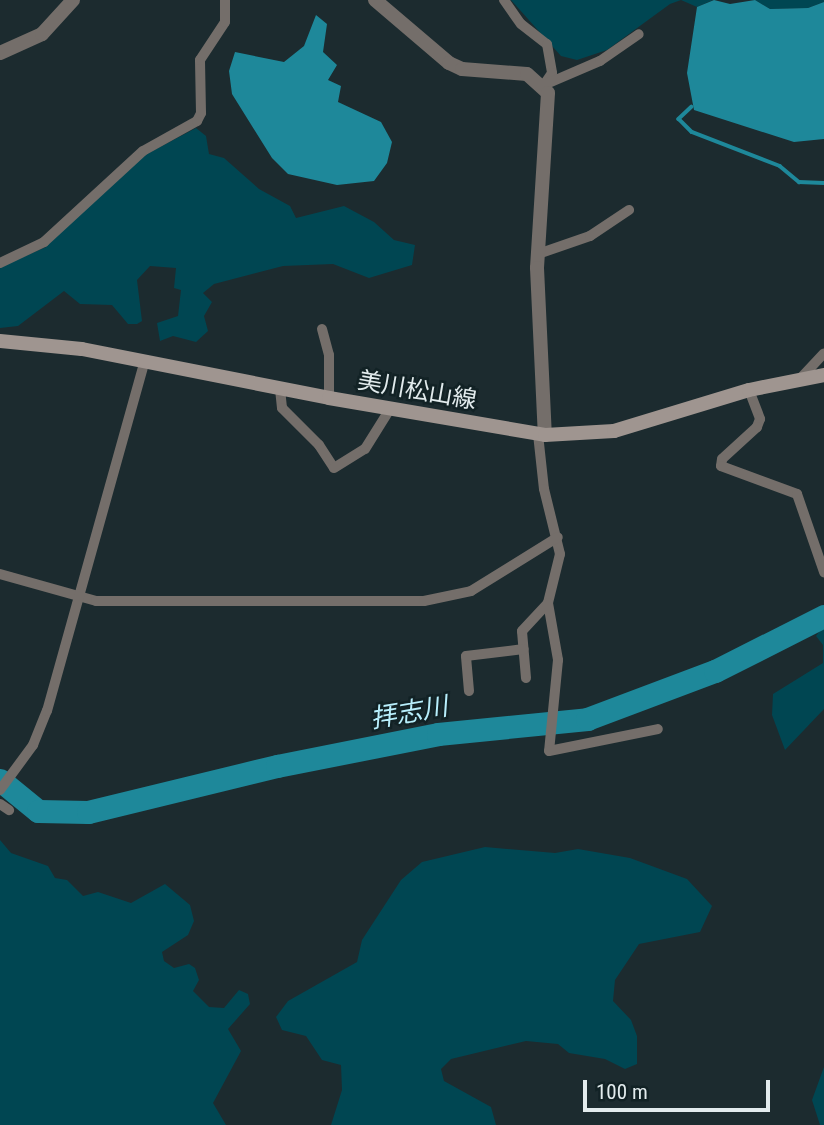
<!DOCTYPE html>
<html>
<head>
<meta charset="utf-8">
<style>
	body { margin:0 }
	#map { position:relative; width:824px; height:1125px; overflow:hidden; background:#1c2b2f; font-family:"Roboto Condensed","Noto Sans JP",sans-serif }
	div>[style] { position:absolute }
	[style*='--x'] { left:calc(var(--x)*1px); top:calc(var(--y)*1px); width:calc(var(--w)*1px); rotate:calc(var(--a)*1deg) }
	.green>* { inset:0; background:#004652 }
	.water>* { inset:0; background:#1e889a }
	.stream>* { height:3.5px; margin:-1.75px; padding:0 1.75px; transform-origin:1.75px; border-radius:1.75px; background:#1e889a }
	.river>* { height:23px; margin:-11.5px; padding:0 11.5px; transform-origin:11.5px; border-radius:11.5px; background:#1e889a }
	.minor>* { height:10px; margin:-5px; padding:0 5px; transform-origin:5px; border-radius:5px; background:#746e6a }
	.tertiary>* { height:14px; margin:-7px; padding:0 7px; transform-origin:7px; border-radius:7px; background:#746e6a }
	.secondary>* { height:14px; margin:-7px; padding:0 7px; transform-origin:7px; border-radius:7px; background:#9f9590 }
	span { translate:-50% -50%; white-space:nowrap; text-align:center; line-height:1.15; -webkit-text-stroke:5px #122225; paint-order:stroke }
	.street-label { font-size:24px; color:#e2ebed }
	.water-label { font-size:26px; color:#b8effc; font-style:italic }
	.scale { position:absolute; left:583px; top:1080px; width:187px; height:32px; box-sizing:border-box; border:4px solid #e2ebed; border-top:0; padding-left:9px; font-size:21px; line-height:24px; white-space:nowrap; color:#e2ebed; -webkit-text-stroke:5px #122225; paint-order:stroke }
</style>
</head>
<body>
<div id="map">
	<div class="green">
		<i style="clip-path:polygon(511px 0,713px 0,697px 7px,681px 0,670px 4px,607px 50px,577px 60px,561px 56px)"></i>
		<i style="clip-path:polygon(755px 0,824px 0,824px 2px,808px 8px,770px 9px)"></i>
		<i style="clip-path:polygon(196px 128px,206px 136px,209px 154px,224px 158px,259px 189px,290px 206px,296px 218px,344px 206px,374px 222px,394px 240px,415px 245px,412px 265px,369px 278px,333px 264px,283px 266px,214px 284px,203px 293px,212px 302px,204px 316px,208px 331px,196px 342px,173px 336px,160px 341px,157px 323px,178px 316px,181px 290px,174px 288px,176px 268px,150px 266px,137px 280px,142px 321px,137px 324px,128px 324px,112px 305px,80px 304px,64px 291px,18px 326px,0 328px,0 267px,46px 247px,61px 228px,145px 155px)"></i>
		<i style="clip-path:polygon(824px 625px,824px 709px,785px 750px,772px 715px,773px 694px,823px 663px,823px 645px,816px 636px)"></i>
		<i style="clip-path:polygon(0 840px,11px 853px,48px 866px,55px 878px,67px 880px,83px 896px,98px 892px,131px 903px,165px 884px,190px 905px,194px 921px,188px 935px,162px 952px,164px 961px,174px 968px,189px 964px,195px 968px,199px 980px,193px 991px,209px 1007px,224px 1008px,239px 990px,248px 994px,250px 1004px,228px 1029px,241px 1051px,213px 1103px,226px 1125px,0 1125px)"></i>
		<i style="clip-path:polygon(485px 847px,555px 853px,578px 849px,630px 858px,687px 879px,712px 906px,700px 932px,639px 944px,615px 980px,613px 1001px,631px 1020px,637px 1036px,637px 1064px,625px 1069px,605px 1059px,569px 1053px,558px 1044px,526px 1041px,451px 1059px,441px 1069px,444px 1081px,491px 1107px,496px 1125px,331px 1125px,342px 1090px,341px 1065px,322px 1060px,306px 1036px,282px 1030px,276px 1017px,288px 1001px,357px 962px,362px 940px,401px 880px,422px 862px)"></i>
		<i style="clip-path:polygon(824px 1067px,824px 1125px,820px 1125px,812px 1100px)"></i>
	</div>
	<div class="water">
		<i style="clip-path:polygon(714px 0,730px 4px,755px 0,770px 9px,808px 8px,824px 2px,824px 139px,794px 142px,694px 110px,687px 73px,697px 7px)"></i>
		<i style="clip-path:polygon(316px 15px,327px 24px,323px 52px,337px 65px,328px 80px,341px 86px,338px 102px,381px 122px,392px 142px,387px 163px,374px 181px,337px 185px,288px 174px,272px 158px,232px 94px,229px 71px,235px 52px,284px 62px,304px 46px)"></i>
	</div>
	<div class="stream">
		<i style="--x:692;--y:107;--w:18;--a:137"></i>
		<i style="--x:679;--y:119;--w:18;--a:45"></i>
		<i style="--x:692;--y:132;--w:94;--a:21.1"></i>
		<i style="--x:780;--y:166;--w:25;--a:40"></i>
		<i style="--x:799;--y:182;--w:25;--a:2"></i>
	</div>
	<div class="river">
		<i style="--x:0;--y:780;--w:49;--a:39.2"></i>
		<i style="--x:38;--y:811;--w:50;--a:1.1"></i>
		<i style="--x:88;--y:812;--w:195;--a:-13.7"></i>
		<i style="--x:277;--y:766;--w:164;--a:-11.2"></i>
		<i style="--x:438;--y:734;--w:150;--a:-5.7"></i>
		<i style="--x:587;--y:719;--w:137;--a:-20.6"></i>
		<i style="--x:715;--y:671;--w:122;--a:-26.8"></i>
	</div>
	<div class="minor">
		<i style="--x:504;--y:0;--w:29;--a:55"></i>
		<i style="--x:521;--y:24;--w:33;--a:38"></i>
		<i style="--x:547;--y:44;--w:29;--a:80"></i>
		<i style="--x:552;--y:73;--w:14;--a:124"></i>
		<i style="--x:544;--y:85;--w:61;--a:-23.2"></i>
		<i style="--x:600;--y:61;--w:47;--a:-34.7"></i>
		<i style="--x:538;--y:254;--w:55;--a:-19.1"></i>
		<i style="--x:590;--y:236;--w:47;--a:-33.7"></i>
		<i style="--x:0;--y:263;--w:49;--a:-25.5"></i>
		<i style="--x:44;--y:242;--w:134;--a:-42.6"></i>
		<i style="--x:143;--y:151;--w:62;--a:-29.1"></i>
		<i style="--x:197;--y:121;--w:9;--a:-63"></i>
		<i style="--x:201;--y:113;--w:53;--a:-91.1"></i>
		<i style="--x:200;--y:60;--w:45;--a:-56.7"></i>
		<i style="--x:225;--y:22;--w:22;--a:-90"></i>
		<i style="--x:322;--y:329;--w:27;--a:75"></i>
		<i style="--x:329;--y:355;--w:43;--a:90"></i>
		<i style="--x:800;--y:379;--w:35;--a:-47"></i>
		<i style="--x:280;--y:389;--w:19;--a:84"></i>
		<i style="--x:282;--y:408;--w:52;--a:45"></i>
		<i style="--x:319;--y:445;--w:27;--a:57"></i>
		<i style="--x:334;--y:468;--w:36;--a:-32"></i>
		<i style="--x:365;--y:449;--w:47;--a:-58"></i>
		<i style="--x:749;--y:390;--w:31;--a:69"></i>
		<i style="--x:760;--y:419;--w:9;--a:111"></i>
		<i style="--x:757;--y:427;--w:47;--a:137.6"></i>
		<i style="--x:722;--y:459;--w:7;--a:98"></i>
		<i style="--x:721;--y:466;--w:81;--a:20.2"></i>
		<i style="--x:797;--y:494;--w:83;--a:70.9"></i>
		<i style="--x:538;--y:434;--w:55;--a:83.8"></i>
		<i style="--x:544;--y:489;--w:67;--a:76.2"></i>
		<i style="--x:560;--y:554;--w:50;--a:103.8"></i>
		<i style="--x:548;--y:603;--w:58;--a:80"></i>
		<i style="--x:558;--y:660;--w:91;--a:95.6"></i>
		<i style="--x:549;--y:751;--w:111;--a:-11.4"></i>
		<i style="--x:0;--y:574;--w:100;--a:15.7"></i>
		<i style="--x:96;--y:601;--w:328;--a:0"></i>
		<i style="--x:424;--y:601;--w:48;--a:-12"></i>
		<i style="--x:471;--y:591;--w:102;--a:-31.8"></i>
		<i style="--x:526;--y:678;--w:47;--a:-94.9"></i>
		<i style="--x:522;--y:631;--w:38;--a:-47"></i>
		<i style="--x:469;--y:691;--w:35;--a:-95"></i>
		<i style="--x:466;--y:656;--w:58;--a:-6.9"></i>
		<i style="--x:0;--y:790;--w:56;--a:-53.7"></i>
		<i style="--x:33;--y:745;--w:37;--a:-68"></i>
		<i style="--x:47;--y:711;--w:363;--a:-74.4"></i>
		<i style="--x:0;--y:804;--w:11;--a:34"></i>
	</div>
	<div class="tertiary">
		<i style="--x:375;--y:0;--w:97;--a:40.4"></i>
		<i style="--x:449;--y:63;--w:14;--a:25"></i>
		<i style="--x:462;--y:69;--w:65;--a:4.4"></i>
		<i style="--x:527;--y:74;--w:28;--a:42"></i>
		<i style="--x:548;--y:93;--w:175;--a:93.6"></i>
		<i style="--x:537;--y:268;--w:167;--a:87.3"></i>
		<i style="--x:0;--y:53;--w:46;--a:-24.3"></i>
		<i style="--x:42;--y:34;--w:46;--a:-47.6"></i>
	</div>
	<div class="secondary">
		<i style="--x:0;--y:341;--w:82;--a:5.6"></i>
		<i style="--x:82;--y:349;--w:252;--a:11.2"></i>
		<i style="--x:329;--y:398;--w:219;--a:9.7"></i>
		<i style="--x:545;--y:435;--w:69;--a:-3.3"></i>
		<i style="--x:614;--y:431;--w:141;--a:-16.9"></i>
		<i style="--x:749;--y:390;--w:76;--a:-11.3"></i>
	</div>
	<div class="street-label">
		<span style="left:417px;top:391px;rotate:10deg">美川松山線</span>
	</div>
	<div class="water-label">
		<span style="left:409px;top:713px;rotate:-10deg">拝志川</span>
	</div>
	<div class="scale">100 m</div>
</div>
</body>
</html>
